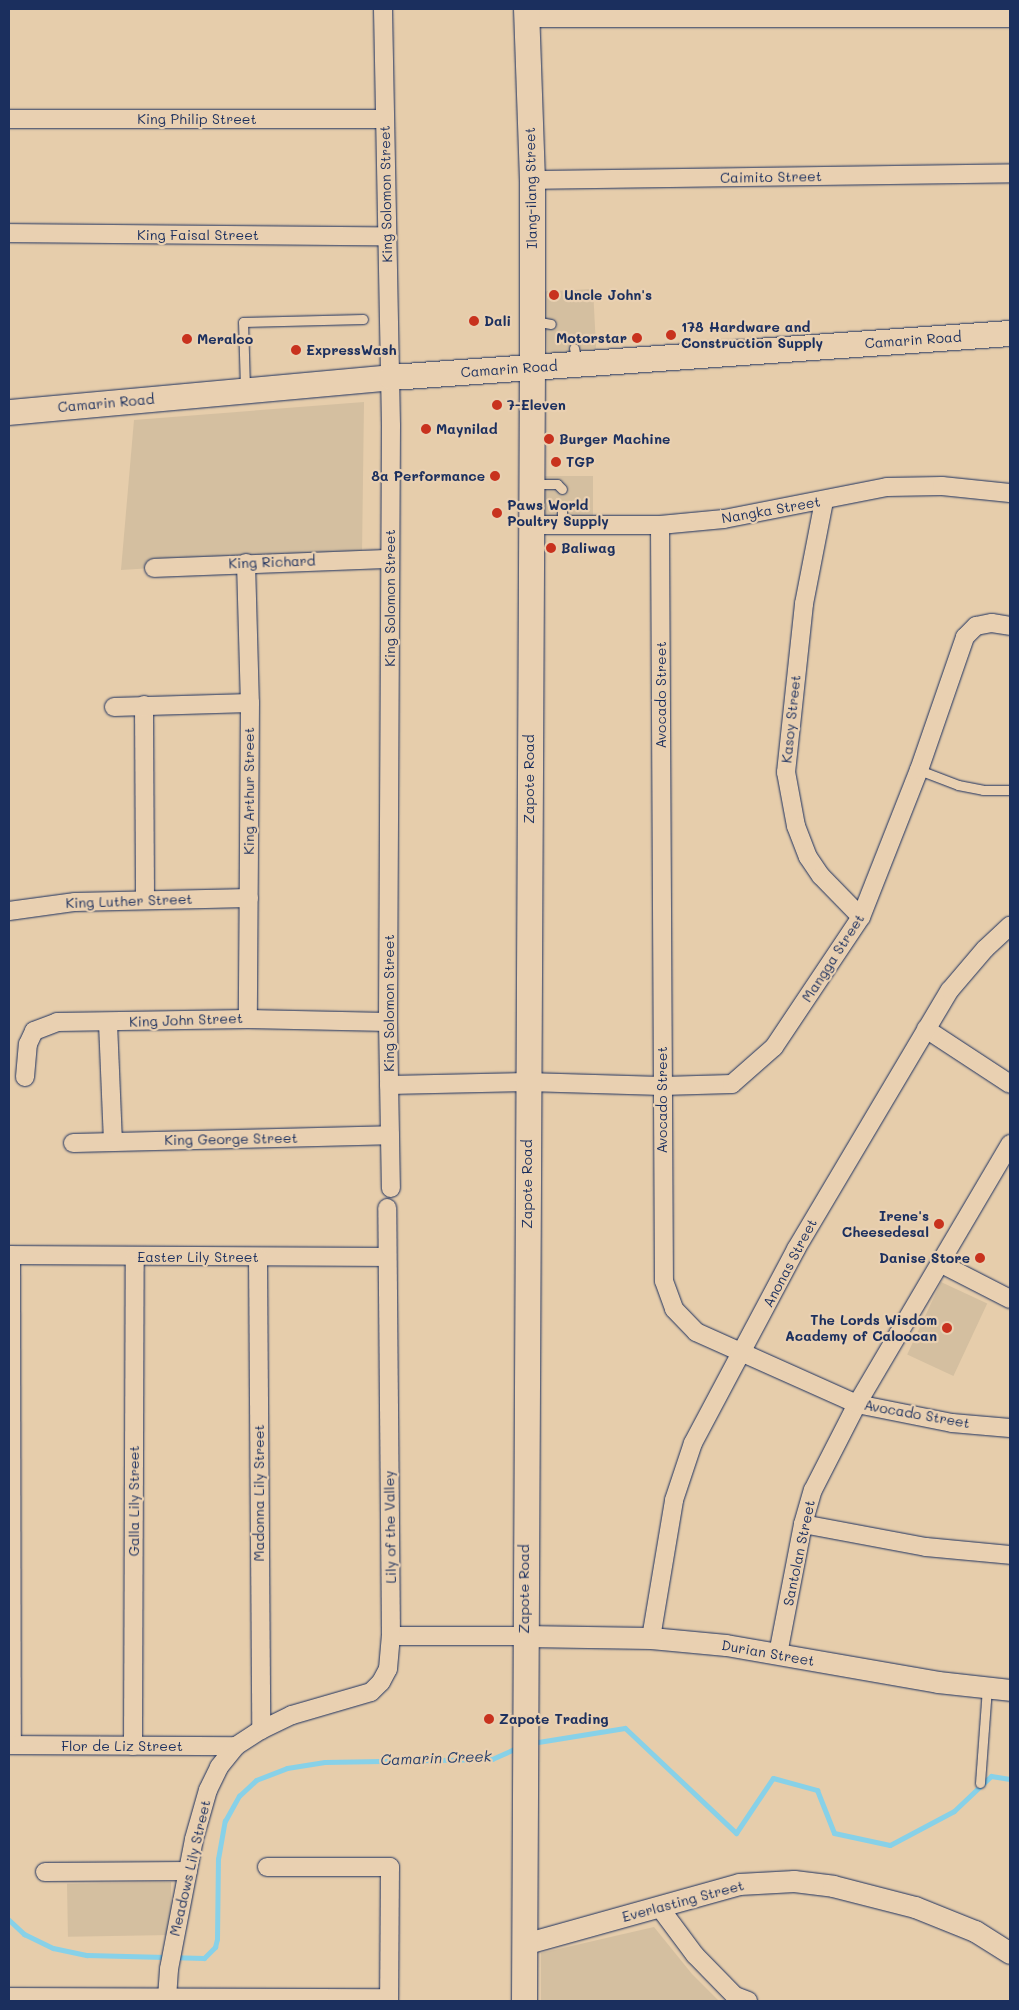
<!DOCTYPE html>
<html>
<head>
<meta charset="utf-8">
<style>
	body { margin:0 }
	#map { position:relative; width:1019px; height:2010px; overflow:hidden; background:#e6cdab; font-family:Mali,sans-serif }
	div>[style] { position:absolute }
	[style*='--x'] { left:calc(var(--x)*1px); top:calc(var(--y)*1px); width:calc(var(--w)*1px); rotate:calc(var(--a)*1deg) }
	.built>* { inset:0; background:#d4bfa0; transform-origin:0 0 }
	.stream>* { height:5px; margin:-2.5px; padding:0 2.5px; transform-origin:2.5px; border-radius:2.5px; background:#87d1e8 }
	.roads { filter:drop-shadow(0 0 1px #1b2f5e) drop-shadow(0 0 1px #1b2f5e) }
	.service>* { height:9px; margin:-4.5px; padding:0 4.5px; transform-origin:4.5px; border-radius:4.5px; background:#e9d0b1 }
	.minor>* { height:18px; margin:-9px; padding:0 9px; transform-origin:9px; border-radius:9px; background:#e9d0b1 }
	.tertiary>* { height:21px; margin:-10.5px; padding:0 10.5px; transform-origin:10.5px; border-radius:10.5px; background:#e9d0b1 }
	.secondary>* { height:25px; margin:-12.5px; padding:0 12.5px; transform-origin:12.5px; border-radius:12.5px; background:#e9d0b1 }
	.dots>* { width:14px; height:14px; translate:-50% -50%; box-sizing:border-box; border:2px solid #e9d0b1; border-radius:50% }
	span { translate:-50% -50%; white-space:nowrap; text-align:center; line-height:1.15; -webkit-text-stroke:4.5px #e9d0b1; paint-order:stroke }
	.street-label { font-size:14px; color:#1b2f5e }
	.poi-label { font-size:14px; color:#1b2f5e; font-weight:700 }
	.left { translate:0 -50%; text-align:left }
	.right { translate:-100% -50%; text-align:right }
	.water-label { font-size:15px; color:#263f6c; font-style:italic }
	.frame { position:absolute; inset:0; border:10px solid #1b2f5e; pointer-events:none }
</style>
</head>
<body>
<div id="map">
	<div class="built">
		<i style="left:593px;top:289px;width:66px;height:49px;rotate:87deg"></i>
		<i style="clip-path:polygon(364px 402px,362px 555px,121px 570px,134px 420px)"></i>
		<i style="left:544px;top:476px;width:49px;height:42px"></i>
		<i style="left:941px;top:1282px;width:51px;height:80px;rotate:25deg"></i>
		<i style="left:171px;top:1882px;width:53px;height:104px;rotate:89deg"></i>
		<i style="clip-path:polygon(654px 1927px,692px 1974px,719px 2001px,541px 2001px,541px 1953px)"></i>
	</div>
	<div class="stream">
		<i style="--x:532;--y:1743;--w:94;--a:-9.2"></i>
		<i style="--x:625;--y:1728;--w:153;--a:43.4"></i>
		<i style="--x:736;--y:1833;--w:66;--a:-56.1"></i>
		<i style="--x:773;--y:1778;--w:46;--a:15.3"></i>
		<i style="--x:817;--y:1790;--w:46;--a:68.4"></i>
		<i style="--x:834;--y:1833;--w:57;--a:12.1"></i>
		<i style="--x:890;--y:1845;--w:72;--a:-28"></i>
		<i style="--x:954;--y:1811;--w:51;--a:-43.4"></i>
		<i style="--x:991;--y:1776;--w:19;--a:9"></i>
		<i style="--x:9;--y:1920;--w:21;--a:43"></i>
		<i style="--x:24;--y:1934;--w:32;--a:26"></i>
		<i style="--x:53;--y:1948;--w:35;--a:12"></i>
		<i style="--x:87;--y:1955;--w:117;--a:1.5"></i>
		<i style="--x:204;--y:1958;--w:16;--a:-45"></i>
		<i style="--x:215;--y:1947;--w:8;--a:-76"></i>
		<i style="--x:217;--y:1939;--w:80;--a:-89.3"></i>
		<i style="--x:218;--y:1859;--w:39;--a:-80"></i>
		<i style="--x:225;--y:1821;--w:29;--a:-61"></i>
		<i style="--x:239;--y:1796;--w:23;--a:-43"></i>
		<i style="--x:256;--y:1780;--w:33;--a:-21"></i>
		<i style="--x:287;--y:1768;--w:38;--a:-9"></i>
		<i style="--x:325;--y:1762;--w:167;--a:-1"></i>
		<i style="--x:492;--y:1759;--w:30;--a:-24"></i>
	</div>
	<div class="roads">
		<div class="service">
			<i style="--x:534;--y:321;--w:17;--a:10"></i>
			<i style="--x:574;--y:348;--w:14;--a:78"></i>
			<i style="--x:245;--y:388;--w:66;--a:-91.7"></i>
			<i style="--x:243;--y:322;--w:120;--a:-1.4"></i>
			<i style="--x:533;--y:484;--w:24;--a:0"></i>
			<i style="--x:557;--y:484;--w:7;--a:45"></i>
			<i style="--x:562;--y:510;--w:16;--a:90"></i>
			<i style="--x:919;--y:770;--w:42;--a:21"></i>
			<i style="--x:958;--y:785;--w:25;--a:11"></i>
			<i style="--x:983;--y:790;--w:27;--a:0"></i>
			<i style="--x:980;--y:1783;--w:95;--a:-85.8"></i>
		</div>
		<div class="minor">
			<i style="--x:383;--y:9;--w:417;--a:88.9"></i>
			<i style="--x:391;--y:426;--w:596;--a:90.29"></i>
			<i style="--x:388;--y:1022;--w:166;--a:89"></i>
			<i style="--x:527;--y:18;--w:483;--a:0"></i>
			<i style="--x:9;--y:119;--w:375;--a:0"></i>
			<i style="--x:532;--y:180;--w:478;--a:-0.8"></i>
			<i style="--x:9;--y:233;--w:378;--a:0.5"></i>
			<i style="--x:824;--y:501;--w:105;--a:101"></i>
			<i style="--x:804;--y:604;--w:169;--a:96.1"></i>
			<i style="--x:786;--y:772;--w:55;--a:79.5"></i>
			<i style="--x:796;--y:826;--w:33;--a:69"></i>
			<i style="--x:808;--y:857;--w:23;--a:56"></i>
			<i style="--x:821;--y:876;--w:57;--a:45.7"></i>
			<i style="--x:530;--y:525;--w:130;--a:0"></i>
			<i style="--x:660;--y:525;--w:64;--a:-5.4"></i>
			<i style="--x:724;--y:519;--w:166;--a:-11.1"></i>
			<i style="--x:887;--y:487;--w:55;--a:-1"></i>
			<i style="--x:942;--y:486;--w:68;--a:5.9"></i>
			<i style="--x:660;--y:525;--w:756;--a:89.7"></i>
			<i style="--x:664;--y:1281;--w:30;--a:70"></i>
			<i style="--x:674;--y:1309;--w:32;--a:46"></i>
			<i style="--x:696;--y:1332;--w:176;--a:24.1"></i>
			<i style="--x:857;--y:1404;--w:97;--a:11.3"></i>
			<i style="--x:952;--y:1423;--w:58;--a:4.9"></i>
			<i style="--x:246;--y:563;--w:140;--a:88.4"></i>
			<i style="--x:250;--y:703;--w:316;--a:90.4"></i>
			<i style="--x:154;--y:568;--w:236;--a:-2.2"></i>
			<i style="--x:144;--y:705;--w:194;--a:89.7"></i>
			<i style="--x:114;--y:707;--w:136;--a:-1.7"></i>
			<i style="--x:9;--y:911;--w:67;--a:-7.8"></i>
			<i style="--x:75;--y:902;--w:174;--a:-1.3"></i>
			<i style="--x:108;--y:1023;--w:119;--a:87.6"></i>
			<i style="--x:926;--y:1029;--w:100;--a:33.2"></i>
			<i style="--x:25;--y:1077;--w:33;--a:-85"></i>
			<i style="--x:28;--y:1044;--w:14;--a:-65"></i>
			<i style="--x:34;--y:1031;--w:25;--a:-21"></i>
			<i style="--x:57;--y:1022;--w:191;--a:-0.9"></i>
			<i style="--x:248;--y:1019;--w:140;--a:1.2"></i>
			<i style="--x:389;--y:1085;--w:138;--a:-1.2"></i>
			<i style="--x:527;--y:1082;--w:135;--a:1.7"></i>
			<i style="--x:662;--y:1086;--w:70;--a:-1.6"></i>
			<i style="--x:732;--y:1084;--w:56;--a:-41.4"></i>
			<i style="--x:774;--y:1047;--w:156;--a:-56.2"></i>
			<i style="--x:861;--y:917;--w:158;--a:-68.5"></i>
			<i style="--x:919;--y:770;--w:141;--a:-70.9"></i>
			<i style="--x:965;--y:637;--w:16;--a:-45"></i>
			<i style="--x:976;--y:626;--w:16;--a:-11"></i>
			<i style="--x:992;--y:623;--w:18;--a:9"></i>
			<i style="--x:73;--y:1143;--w:317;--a:-1.4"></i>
			<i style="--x:9;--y:1255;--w:378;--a:0.3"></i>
			<i style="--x:11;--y:1255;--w:490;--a:89.9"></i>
			<i style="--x:258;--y:1257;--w:473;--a:89.6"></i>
			<i style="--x:940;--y:1263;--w:79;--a:27.2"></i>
			<i style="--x:803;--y:1524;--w:125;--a:10.6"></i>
			<i style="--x:926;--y:1547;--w:84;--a:5.4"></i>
			<i style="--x:391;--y:1636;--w:133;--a:0"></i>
			<i style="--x:651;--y:1638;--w:140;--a:-80.5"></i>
			<i style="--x:674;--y:1500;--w:60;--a:-71.6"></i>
			<i style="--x:693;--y:1443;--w:220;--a:-62"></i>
			<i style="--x:796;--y:1249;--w:301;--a:-59.3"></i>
			<i style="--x:950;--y:990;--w:54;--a:-49.5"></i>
			<i style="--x:985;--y:949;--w:34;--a:-43"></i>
			<i style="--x:778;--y:1654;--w:132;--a:-79.1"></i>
			<i style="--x:803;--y:1524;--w:35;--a:-74"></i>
			<i style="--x:813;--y:1490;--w:97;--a:-62.9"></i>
			<i style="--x:857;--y:1404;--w:302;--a:-59.5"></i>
			<i style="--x:9;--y:1745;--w:227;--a:0.3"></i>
			<i style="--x:133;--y:1746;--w:489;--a:-89.8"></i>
			<i style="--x:267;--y:1867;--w:123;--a:0"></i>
			<i style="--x:390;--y:1867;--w:134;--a:90.4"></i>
			<i style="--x:45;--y:1872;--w:143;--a:-0.4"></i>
			<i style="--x:660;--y:1908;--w:59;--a:53.3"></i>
			<i style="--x:695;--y:1955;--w:57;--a:45.7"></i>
			<i style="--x:735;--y:1996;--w:14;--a:21"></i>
			<i style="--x:9;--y:1997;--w:380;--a:0.2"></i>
			<i style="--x:167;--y:1998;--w:29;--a:-86"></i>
			<i style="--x:169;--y:1969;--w:132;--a:-79.1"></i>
			<i style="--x:194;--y:1839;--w:51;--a:-74.1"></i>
			<i style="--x:208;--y:1790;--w:25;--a:-64"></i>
			<i style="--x:219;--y:1767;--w:27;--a:-51"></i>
			<i style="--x:236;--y:1746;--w:30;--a:-33"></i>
			<i style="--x:261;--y:1730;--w:34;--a:-26"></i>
			<i style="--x:292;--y:1715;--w:82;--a:-16.2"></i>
			<i style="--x:371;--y:1692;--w:14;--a:-45"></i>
			<i style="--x:381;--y:1682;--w:15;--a:-62"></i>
			<i style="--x:388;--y:1669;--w:33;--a:-85"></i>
			<i style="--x:391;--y:1636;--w:428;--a:-90.5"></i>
		</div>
		<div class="tertiary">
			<i style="--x:524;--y:1636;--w:127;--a:0.9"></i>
			<i style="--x:651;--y:1638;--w:75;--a:5.3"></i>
			<i style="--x:726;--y:1645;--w:215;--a:9.9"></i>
			<i style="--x:938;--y:1682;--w:72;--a:6.3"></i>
			<i style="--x:524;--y:1944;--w:223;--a:-15.6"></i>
			<i style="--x:739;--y:1884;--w:55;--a:-3.1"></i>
			<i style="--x:794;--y:1881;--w:39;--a:7"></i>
			<i style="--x:833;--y:1886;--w:85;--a:14.4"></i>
			<i style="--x:915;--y:1907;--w:65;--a:21.8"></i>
			<i style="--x:975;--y:1931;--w:41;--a:32.2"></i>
		</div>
		<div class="secondary">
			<i style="--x:9;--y:412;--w:384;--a:-5.2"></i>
			<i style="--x:391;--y:377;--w:621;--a:-4.07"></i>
			<i style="--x:524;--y:2001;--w:1634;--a:-89.72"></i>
			<i style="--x:532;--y:367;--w:187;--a:-90"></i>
			<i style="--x:532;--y:180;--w:171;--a:-92"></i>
		</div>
	</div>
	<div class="dots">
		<i style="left:554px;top:295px;background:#c8321e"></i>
		<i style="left:474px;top:321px;background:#c8321e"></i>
		<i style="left:671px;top:335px;background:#c8321e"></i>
		<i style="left:637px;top:338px;background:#c8321e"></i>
		<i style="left:187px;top:339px;background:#c8321e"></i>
		<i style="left:296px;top:350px;background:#c8321e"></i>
		<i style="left:497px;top:405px;background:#c8321e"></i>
		<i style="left:426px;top:429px;background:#c8321e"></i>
		<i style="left:549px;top:439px;background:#c8321e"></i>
		<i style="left:556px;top:462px;background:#c8321e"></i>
		<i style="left:495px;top:476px;background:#c8321e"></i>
		<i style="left:497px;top:513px;background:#c8321e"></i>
		<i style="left:551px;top:548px;background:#c8321e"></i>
		<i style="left:939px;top:1224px;background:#c8321e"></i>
		<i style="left:980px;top:1258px;background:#c8321e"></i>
		<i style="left:947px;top:1328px;background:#c8321e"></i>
		<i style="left:489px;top:1719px;background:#c8321e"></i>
	</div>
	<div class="street-label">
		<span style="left:197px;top:119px">King Philip Street</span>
		<span style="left:771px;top:177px;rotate:-1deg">Caimito Street</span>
		<span style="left:531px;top:188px;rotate:-91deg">Ilang-ilang Street</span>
		<span style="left:386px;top:194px;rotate:-91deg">King Solomon Street</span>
		<span style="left:198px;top:235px">King Faisal Street</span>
		<span style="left:913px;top:340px;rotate:-4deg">Camarin Road</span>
		<span style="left:509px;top:369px;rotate:-4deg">Camarin Road</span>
		<span style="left:106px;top:403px;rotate:-5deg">Camarin Road</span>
		<span style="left:771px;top:510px;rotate:-10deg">Nangka Street</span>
		<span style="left:272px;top:562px;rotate:-2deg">King Richard</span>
		<span style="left:390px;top:598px;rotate:-90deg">King Solomon Street</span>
		<span style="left:661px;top:695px;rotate:-90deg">Avocado Street</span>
		<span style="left:791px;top:719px;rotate:-84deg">Kasoy Street</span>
		<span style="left:529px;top:779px;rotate:-90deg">Zapote Road</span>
		<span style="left:249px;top:791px;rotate:-90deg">King Arthur Street</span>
		<span style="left:129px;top:901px;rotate:-2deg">King Luther Street</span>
		<span style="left:833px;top:958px;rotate:-57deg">Mangga Street</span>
		<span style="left:389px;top:1003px;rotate:-90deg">King Solomon Street</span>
		<span style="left:186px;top:1020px;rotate:-2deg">King John Street</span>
		<span style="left:662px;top:1100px;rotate:-90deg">Avocado Street</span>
		<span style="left:231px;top:1139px;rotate:-1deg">King George Street</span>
		<span style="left:527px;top:1184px;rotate:-90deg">Zapote Road</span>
		<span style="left:198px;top:1257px">Easter Lily Street</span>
		<span style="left:790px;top:1263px;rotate:-62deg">Anonas Street</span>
		<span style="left:917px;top:1414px;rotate:10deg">Avocado Street</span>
		<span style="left:259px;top:1493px;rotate:-90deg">Madonna Lily Street</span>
		<span style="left:134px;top:1501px;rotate:-90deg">Galla Lily Street</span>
		<span style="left:390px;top:1527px;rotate:-91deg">Lily of the Valley</span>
		<span style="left:799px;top:1553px;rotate:-78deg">Santolan Street</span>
		<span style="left:524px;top:1589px;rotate:-90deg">Zapote Road</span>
		<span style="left:768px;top:1653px;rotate:10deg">Durian Street</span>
		<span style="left:122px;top:1746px">Flor de Liz Street</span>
		<span style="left:190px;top:1868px;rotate:-77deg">Meadows Lily Street</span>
		<span style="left:683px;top:1901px;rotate:-15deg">Everlasting Street</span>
	</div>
	<div class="poi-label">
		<span class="left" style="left:564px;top:295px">Uncle John's</span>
		<span class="left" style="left:484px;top:321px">Dali</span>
		<span class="left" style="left:681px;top:335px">178 Hardware and<br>Construction Supply</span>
		<span class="right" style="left:627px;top:338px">Motorstar</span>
		<span class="left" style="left:197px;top:339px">Meralco</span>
		<span class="left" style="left:306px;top:350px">ExpressWash</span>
		<span class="left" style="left:507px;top:405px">7-Eleven</span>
		<span class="left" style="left:436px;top:429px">Maynilad</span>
		<span class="left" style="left:559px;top:439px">Burger Machine</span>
		<span class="left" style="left:566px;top:462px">TGP</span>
		<span class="right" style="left:485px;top:476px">8a Performance</span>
		<span class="left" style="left:507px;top:513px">Paws World<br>Poultry Supply</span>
		<span class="left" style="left:561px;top:548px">Baliwag</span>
		<span class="right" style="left:929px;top:1224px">Irene's<br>Cheesedesal</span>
		<span class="right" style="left:970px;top:1258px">Danise Store</span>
		<span class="right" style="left:937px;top:1328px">The Lords Wisdom<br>Academy of Caloocan</span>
		<span class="left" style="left:499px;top:1719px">Zapote Trading</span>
	</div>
	<div class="water-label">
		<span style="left:436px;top:1758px;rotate:-2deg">Camarin Creek</span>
	</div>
	<div class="frame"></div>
</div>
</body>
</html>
